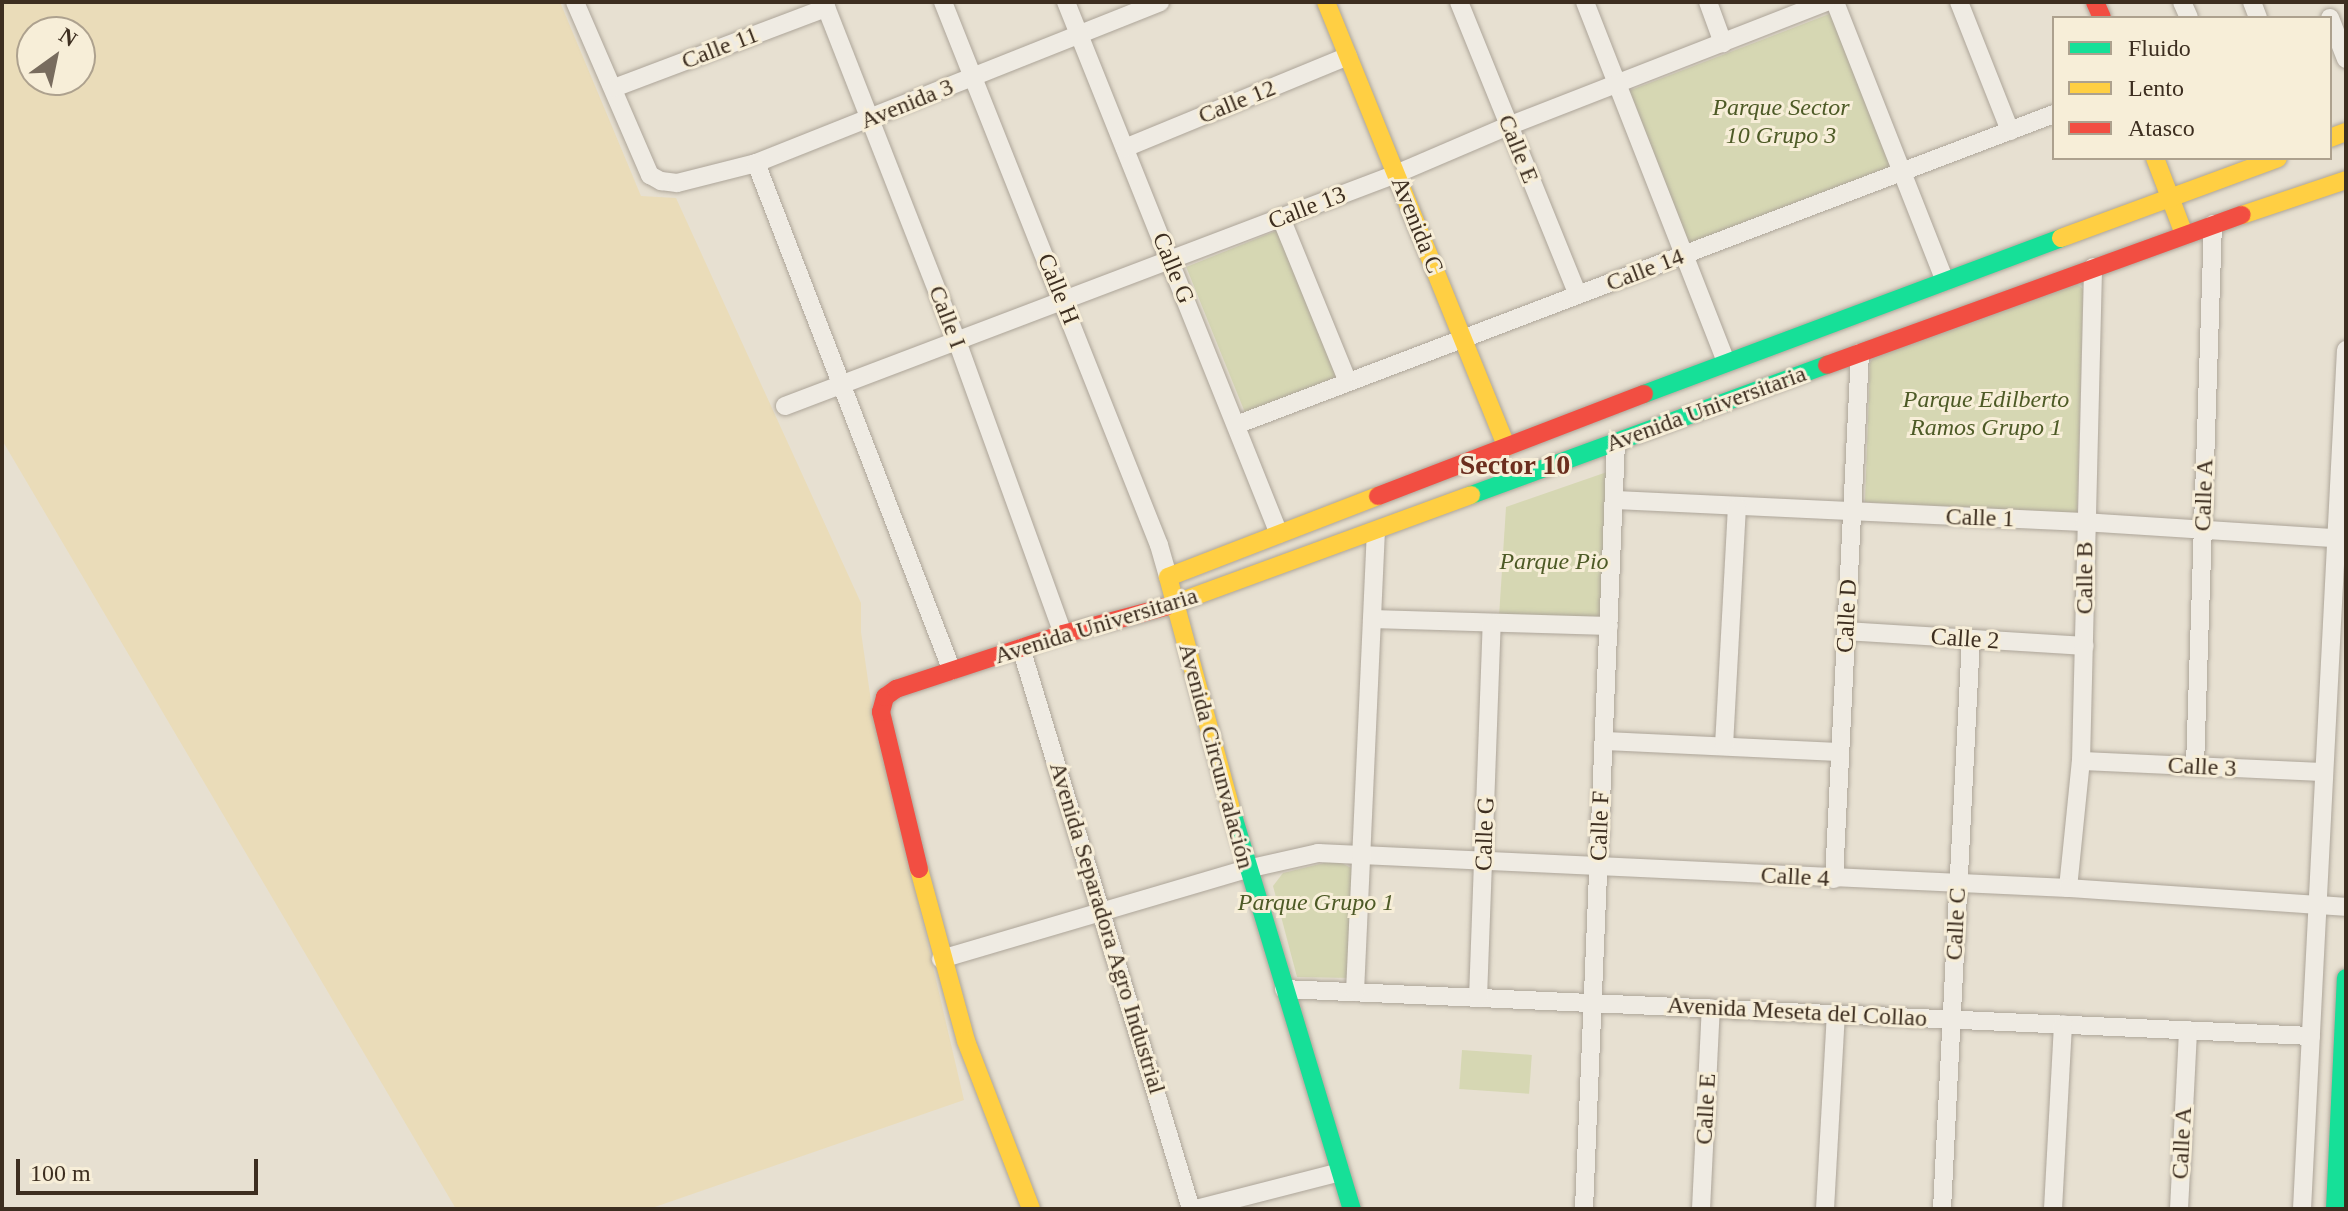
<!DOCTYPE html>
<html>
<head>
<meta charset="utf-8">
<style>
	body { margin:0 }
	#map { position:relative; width:2348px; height:1211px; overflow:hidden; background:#e7e0d1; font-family:"Times New Roman",serif }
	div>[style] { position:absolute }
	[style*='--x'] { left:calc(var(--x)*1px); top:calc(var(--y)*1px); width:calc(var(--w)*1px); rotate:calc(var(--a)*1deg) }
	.green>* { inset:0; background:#d6d7b3; transform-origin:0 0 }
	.sand>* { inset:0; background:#eadcb9 }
	.roads { filter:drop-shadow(0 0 2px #ada599) drop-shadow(0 0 2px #ada599) }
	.street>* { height:18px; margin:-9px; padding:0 9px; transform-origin:9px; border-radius:9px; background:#efebe3 }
	.fast>* { height:18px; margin:-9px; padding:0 9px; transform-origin:9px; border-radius:9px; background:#16e098 }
	.slow>* { height:18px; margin:-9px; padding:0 9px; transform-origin:9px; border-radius:9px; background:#ffcf43 }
	.jam>* { height:18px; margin:-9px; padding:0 9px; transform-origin:9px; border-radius:9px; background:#f24e42 }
	span { translate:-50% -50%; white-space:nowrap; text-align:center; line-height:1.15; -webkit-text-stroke:6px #f7eed8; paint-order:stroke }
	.street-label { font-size:24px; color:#3d2e20 }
	.park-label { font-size:24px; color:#4d5a26; font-style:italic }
	.quarter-label { font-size:28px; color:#6b2e1e; font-weight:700 }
	.frame { position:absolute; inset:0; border:4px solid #3d2e20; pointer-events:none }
	.legend { position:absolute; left:2052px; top:16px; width:280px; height:144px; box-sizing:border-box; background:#f7eed8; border:2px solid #ada18e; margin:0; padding:10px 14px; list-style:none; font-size:24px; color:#3d2e20 }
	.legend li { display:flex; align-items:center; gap:16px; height:40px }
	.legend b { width:40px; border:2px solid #ada18e }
	.north { position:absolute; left:16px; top:16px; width:80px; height:80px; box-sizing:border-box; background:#f7eed8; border:2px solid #ada18e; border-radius:50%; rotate:33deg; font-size:22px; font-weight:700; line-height:32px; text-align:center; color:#3d2e20 }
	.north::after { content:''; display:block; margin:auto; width:28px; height:36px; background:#786c5e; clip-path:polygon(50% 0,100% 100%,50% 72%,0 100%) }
	.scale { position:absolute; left:16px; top:1159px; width:242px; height:36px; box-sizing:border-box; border:4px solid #3d2e20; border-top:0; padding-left:10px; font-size:24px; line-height:28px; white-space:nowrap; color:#3d2e20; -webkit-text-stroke:6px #f7eed8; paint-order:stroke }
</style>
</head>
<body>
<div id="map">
	<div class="green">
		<i style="left:1837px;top:11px;width:167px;height:222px;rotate:69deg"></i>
		<i style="left:1278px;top:230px;width:158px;height:99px;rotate:68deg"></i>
		<i style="clip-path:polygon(2076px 283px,2083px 289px,2077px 513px,1865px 502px,1870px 363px,1874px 356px)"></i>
		<i style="clip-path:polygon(1607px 472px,1605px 621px,1499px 617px,1506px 507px)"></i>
		<i style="clip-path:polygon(1336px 860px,1353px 869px,1353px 978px,1297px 977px,1273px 886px,1283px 873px)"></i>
		<i style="left:1462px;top:1050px;width:70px;height:39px;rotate:4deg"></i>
	</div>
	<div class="sand">
		<i style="clip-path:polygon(evenodd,2px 2px,560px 2px,641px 196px,676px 198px,861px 603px,861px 632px,871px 701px,964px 1100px,649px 1209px,456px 1209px,2px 440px,2px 2px,32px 32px,80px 32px,80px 80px,32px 80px,32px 32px)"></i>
	</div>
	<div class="roads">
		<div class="street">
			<i style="--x:575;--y:2;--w:189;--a:66.6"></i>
			<i style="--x:650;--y:175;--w:13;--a:29"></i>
			<i style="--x:661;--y:181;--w:16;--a:7"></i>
			<i style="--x:677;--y:183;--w:81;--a:-14.2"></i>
			<i style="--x:756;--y:163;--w:435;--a:-21.7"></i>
			<i style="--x:824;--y:2;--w:364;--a:68.6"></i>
			<i style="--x:957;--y:341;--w:312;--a:70.1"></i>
			<i style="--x:943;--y:2;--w:584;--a:68.31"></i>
			<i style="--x:1159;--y:545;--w:33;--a:74"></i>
			<i style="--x:1066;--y:2;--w:573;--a:68.18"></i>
			<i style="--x:1459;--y:2;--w:316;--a:67.9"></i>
			<i style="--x:1585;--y:2;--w:387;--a:68.6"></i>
			<i style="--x:1708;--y:2;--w:44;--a:69.9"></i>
			<i style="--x:1835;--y:2;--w:300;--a:68.5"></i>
			<i style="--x:1959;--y:2;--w:139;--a:68.4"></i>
			<i style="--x:2182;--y:2;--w:17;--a:66"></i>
			<i style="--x:2252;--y:2;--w:17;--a:69"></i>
			<i style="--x:2330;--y:18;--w:44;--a:68.7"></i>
			<i style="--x:614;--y:88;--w:227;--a:-20.7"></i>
			<i style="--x:1125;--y:148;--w:241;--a:-22.4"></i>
			<i style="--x:756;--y:163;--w:544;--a:68.9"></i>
			<i style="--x:1281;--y:218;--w:177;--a:67.8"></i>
			<i style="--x:785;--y:406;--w:654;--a:-20.79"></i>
			<i style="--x:1396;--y:174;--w:122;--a:-23.2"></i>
			<i style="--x:1508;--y:126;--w:341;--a:-21.3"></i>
			<i style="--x:1236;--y:425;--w:875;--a:-20.82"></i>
			<i style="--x:1614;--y:500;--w:471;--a:2.7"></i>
			<i style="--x:2084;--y:522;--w:263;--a:3.7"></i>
			<i style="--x:1372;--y:619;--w:237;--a:1.7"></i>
			<i style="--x:1846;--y:631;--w:239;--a:3.6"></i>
			<i style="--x:1021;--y:648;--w:586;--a:73.14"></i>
			<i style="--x:1604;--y:741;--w:236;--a:2.7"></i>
			<i style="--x:1724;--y:746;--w:239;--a:-86.9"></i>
			<i style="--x:2081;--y:761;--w:243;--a:2.6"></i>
			<i style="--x:2195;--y:766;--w:542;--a:-88.1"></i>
			<i style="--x:1834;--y:879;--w:527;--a:-87.17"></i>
			<i style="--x:2068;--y:888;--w:128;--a:-84.2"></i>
			<i style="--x:2081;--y:761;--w:494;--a:-88.6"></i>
			<i style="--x:941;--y:959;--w:319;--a:-16.4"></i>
			<i style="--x:1247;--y:869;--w:73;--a:-12.7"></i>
			<i style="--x:1318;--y:853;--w:751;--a:2.67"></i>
			<i style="--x:2068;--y:888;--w:279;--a:3.9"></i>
			<i style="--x:1284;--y:989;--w:1028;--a:2.62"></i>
			<i style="--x:1355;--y:992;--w:461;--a:-87.4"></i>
			<i style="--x:1478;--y:998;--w:375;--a:-87.9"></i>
			<i style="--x:1196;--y:1209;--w:149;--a:-14.4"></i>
			<i style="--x:1584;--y:1209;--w:768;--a:-87.61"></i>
			<i style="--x:1701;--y:1209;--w:201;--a:-87.2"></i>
			<i style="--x:1825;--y:1209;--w:195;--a:-86.8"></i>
			<i style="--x:1942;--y:1209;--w:571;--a:-87.09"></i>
			<i style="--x:2053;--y:1209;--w:185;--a:-86.9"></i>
			<i style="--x:2179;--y:1209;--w:179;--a:-87.1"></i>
			<i style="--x:2302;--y:1209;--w:860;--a:-87.07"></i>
		</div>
		<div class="fast">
			<i style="--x:1644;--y:394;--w:445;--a:-20.5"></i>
			<i style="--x:1471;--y:495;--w:379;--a:-20.1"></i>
			<i style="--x:1231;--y:809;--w:418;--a:73.2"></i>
			<i style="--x:2335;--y:1209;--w:231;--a:-87.3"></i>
		</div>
		<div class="slow">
			<i style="--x:1326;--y:2;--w:480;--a:67.9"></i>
			<i style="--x:2330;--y:138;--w:17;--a:-21"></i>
			<i style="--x:2155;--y:158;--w:81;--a:69.1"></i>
			<i style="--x:2242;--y:215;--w:110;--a:-18.6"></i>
			<i style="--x:2061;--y:238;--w:231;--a:-20.2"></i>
			<i style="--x:1165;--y:607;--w:326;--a:-20.1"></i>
			<i style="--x:1231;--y:809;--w:240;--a:-105.2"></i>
			<i style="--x:1168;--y:577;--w:225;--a:-21.1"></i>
			<i style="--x:919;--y:869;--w:178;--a:74.7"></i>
			<i style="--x:966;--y:1041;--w:180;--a:68.8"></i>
		</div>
		<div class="jam">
			<i style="--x:2095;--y:2;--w:17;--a:66"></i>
			<i style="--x:1827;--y:365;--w:441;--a:-19.9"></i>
			<i style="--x:1378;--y:496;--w:285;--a:-21"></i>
			<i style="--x:919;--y:869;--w:162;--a:-103.6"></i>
			<i style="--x:881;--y:712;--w:16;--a:-75"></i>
			<i style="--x:885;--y:697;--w:14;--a:-36"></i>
			<i style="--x:896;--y:689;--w:176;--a:-18.2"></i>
			<i style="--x:1063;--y:634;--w:106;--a:-14.8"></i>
		</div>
	</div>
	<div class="street-label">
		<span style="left:720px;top:48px;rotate:-21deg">Calle 11</span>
		<span style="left:1237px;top:102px;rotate:-22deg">Calle 12</span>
		<span style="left:907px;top:104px;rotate:-22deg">Avenida 3</span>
		<span style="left:1518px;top:149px;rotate:68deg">Calle E</span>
		<span style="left:1307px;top:208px;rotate:-21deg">Calle 13</span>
		<span style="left:1417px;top:225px;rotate:68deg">Avenida C</span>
		<span style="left:1173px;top:268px;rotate:68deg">Calle G</span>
		<span style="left:1645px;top:270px;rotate:-21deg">Calle 14</span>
		<span style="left:1058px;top:289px;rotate:68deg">Calle H</span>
		<span style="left:947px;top:317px;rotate:69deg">Calle I</span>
		<span style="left:1706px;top:409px;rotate:-20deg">Avenida Universitaria</span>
		<span style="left:2204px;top:495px;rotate:-88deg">Calle A</span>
		<span style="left:1980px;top:518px;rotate:2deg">Calle 1</span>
		<span style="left:2085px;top:578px;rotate:-90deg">Calle B</span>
		<span style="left:1847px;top:616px;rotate:-87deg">Calle D</span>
		<span style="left:1096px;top:626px;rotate:-17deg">Avenida Universitaria</span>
		<span style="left:1965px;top:639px;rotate:4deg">Calle 2</span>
		<span style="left:1216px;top:756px;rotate:75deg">Avenida Circunvalación</span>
		<span style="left:2202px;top:767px;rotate:3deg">Calle 3</span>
		<span style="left:1600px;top:826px;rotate:-88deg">Calle F</span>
		<span style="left:1485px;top:834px;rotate:-88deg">Calle G</span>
		<span style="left:1795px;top:877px;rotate:3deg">Calle 4</span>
		<span style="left:1956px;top:924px;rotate:-87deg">Calle C</span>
		<span style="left:1107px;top:928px;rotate:73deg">Avenida Separadora Agro Industrial</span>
		<span style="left:1797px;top:1012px;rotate:3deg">Avenida Meseta del Collao</span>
		<span style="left:1706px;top:1109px;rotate:-87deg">Calle E</span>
		<span style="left:2182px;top:1143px;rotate:-87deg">Calle A</span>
	</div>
	<div class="park-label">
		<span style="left:1781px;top:122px">Parque Sector<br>10 Grupo 3</span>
		<span style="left:1986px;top:414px">Parque Edilberto<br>Ramos Grupo 1</span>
		<span style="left:1554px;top:562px">Parque Pio</span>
		<span style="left:1316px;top:903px">Parque Grupo 1</span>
	</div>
	<div class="quarter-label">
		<span style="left:1515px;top:465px">Sector 10</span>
	</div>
	<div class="frame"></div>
	<ul class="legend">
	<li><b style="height:10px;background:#16e098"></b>Fluido</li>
	<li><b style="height:10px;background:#ffcf43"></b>Lento</li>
	<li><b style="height:10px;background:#f24e42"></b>Atasco</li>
	</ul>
	<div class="north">N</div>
	<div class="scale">100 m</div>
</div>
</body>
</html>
